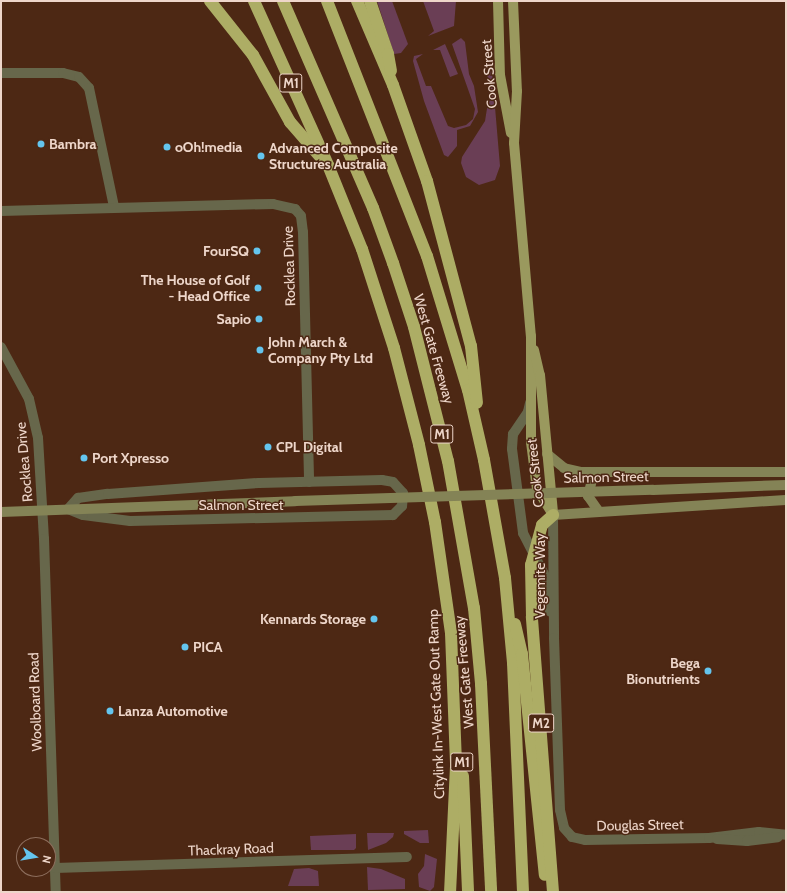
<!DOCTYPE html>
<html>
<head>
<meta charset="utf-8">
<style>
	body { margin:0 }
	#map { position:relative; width:787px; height:893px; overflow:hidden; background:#4d2814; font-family:Cabin,sans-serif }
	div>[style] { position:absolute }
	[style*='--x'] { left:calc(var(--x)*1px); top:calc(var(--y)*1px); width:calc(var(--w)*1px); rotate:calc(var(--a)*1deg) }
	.green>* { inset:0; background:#6a3e55 }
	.street>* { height:10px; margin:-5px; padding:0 5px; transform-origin:5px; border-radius:5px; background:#67674b }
	.secondary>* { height:10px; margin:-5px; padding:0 5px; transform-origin:5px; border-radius:5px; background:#848356 }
	.primary>* { height:10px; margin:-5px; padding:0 5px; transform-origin:5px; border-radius:5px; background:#9a995e }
	.highway>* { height:12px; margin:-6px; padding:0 6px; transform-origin:6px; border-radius:6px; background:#adad65 }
	.secondary-bridge>* { height:10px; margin:-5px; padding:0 5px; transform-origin:5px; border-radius:5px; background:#848356 }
	.dots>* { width:11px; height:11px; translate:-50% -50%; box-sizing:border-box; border:2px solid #4d2814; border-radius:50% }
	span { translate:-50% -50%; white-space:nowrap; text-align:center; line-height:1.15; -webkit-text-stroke:3px #4d2814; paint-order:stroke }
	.shield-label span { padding:1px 3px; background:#4d2814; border:1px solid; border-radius:3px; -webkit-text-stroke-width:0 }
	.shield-label { font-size:13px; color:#eed6ca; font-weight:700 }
	.street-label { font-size:14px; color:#eed6ca }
	.poi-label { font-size:14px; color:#eed6ca; font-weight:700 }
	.left { translate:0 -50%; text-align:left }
	.right { translate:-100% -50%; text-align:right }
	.frame { position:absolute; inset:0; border:2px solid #eed6ca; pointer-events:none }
	.north { position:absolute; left:16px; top:837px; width:40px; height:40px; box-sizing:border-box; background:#4d2814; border:1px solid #8d6e5d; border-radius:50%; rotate:102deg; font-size:11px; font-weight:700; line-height:16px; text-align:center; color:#eed6ca }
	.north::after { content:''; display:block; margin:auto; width:14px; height:18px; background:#64c5ee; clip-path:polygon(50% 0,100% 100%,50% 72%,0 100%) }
</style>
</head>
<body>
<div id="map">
	<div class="green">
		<i style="clip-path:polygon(377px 1px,392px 1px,408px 44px,401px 53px,394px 54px)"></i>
		<i style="clip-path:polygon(423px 1px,456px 1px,454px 26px,428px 36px,434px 31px)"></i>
		<i style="clip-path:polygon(461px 38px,465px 42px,469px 74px,474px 86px,478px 112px,470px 126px,457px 130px,457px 146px,448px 157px,444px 155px,424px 101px,413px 61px,414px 56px,423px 54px,416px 59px,426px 86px,431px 86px,448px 126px,454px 128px,466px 125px,473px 119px,475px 109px,452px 44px)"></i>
		<i style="clip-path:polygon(445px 44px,458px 74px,450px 77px,440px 50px,433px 50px)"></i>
		<i style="clip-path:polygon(490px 48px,500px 166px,495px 180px,479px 185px,466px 177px,461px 163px,462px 157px,485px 121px,489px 96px,485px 49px)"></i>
		<i style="clip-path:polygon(428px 830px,429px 843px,420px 843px,404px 834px,404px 831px)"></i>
		<i style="clip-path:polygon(367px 833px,394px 833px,393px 837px,386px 843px,368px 850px)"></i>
		<i style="clip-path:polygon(356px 834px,356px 848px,354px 850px,311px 850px,310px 836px)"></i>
		<i style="clip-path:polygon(425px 854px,437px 859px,434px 887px,430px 891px,419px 887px,418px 874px,424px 866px)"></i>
		<i style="clip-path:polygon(367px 867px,381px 869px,405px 879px,405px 889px,368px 890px)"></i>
		<i style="clip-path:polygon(309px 868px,318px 871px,319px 886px,288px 886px,294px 869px)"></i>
	</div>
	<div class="street">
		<i style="--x:1;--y:73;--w:62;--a:0"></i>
		<i style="--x:63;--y:73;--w:16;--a:14"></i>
		<i style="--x:79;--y:77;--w:15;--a:48"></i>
		<i style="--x:89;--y:88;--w:122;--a:78.1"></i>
		<i style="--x:1;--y:211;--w:272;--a:-1.5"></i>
		<i style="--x:273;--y:204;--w:23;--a:13"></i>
		<i style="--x:295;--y:209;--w:9;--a:49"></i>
		<i style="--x:301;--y:216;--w:16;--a:83"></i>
		<i style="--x:303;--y:232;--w:250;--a:88.6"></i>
		<i style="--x:1;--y:347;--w:59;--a:61.7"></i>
		<i style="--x:29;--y:399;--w:40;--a:77"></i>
		<i style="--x:38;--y:438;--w:101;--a:86.6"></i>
		<i style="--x:44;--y:539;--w:353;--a:88.1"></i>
		<i style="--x:530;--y:403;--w:9;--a:103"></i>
		<i style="--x:528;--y:412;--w:27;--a:124"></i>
		<i style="--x:513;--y:434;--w:15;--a:94"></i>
		<i style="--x:512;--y:449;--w:85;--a:82.5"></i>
		<i style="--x:523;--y:533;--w:46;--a:62.9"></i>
		<i style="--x:544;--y:574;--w:38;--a:81"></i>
		<i style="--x:382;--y:480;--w:11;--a:10"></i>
		<i style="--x:393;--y:482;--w:15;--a:48"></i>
		<i style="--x:403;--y:493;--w:13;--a:94"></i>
		<i style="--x:402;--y:506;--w:13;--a:135"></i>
		<i style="--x:393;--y:515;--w:263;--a:178.7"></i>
		<i style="--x:130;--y:521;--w:47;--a:-172.7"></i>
		<i style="--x:83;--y:515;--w:16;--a:-158"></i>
		<i style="--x:68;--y:509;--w:15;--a:-48"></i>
		<i style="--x:78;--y:498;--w:30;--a:-8"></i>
		<i style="--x:108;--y:494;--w:151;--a:-4.2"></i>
		<i style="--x:259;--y:483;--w:123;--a:-1.4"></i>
		<i style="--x:553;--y:515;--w:123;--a:89.5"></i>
		<i style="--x:554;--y:638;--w:172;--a:88"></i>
		<i style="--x:560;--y:810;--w:18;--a:77"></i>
		<i style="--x:564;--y:828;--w:12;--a:48"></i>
		<i style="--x:572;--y:837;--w:13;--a:13"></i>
		<i style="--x:585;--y:840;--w:124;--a:-0.9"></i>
		<i style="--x:709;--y:838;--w:50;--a:-6.8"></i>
		<i style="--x:759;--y:832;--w:27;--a:6"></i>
		<i style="--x:717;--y:839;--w:30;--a:4"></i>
		<i style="--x:747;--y:841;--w:31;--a:-7"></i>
		<i style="--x:55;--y:868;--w:352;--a:-1.8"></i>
	</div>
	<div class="secondary">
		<i style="--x:547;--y:454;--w:22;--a:39"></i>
		<i style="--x:564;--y:468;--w:18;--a:13"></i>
		<i style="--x:582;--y:472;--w:204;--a:0"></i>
		<i style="--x:594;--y:472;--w:25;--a:104"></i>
		<i style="--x:588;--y:496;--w:19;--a:55"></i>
		<i style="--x:653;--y:490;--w:133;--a:-2.2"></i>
		<i style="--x:1;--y:512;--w:294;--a:-2.1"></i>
		<i style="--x:553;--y:515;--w:233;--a:-3.7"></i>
	</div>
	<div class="primary">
		<i style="--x:498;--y:1;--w:74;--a:88.5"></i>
		<i style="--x:500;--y:75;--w:59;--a:79.3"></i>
		<i style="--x:513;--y:1;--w:90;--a:87.5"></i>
		<i style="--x:517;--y:91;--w:52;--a:93.3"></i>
		<i style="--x:514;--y:143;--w:194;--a:85"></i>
		<i style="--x:531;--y:336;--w:106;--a:90"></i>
		<i style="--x:531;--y:442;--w:47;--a:82.7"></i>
		<i style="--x:537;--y:489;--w:31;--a:58"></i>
		<i style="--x:534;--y:350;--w:26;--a:77"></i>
		<i style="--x:540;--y:375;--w:139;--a:84.6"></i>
	</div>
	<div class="highway">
		<i style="--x:210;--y:1;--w:69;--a:51.5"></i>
		<i style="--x:253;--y:55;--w:77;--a:61.1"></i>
		<i style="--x:290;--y:122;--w:50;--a:49"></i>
		<i style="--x:254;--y:1;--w:180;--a:65.7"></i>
		<i style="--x:328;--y:165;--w:91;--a:68"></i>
		<i style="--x:362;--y:249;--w:104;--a:72.1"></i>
		<i style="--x:394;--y:348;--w:100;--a:75.5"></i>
		<i style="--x:419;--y:445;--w:79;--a:78.3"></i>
		<i style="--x:435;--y:522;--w:112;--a:81.8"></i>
		<i style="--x:451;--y:633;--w:133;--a:87.8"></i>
		<i style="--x:456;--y:766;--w:126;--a:92.7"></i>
		<i style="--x:283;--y:1;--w:226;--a:66.5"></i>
		<i style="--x:373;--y:208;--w:59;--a:70"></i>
		<i style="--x:393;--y:263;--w:67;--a:71.8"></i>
		<i style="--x:414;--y:327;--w:138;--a:75.8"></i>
		<i style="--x:448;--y:461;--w:149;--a:80"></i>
		<i style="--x:474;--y:608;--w:76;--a:84.7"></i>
		<i style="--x:481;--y:684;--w:208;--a:87.2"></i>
		<i style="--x:327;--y:1;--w:274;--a:68.6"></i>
		<i style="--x:427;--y:256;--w:140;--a:73"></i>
		<i style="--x:468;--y:390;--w:72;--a:77.1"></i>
		<i style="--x:484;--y:460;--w:120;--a:79.9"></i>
		<i style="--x:505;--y:578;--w:85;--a:84.6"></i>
		<i style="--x:513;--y:663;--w:229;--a:87.5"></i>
		<i style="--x:357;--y:1;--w:91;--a:66.8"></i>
		<i style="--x:393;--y:85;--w:102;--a:70.5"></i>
		<i style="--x:427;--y:181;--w:171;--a:75.1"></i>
		<i style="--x:471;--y:346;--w:57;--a:84"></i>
		<i style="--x:370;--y:1;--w:56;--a:71.2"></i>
		<i style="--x:388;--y:54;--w:17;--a:80"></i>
		<i style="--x:515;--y:624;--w:31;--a:77"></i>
		<i style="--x:522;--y:654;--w:222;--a:84.1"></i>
		<i style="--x:463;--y:776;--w:116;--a:87.5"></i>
		<i style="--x:553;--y:892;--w:276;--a:-94.4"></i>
		<i style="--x:532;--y:617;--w:52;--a:-91.1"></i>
		<i style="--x:531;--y:565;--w:41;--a:-74.6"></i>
		<i style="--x:542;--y:525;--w:15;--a:-42"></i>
	</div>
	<div class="secondary-bridge">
		<i style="--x:295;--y:501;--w:358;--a:-1.8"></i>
	</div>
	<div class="dots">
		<i style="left:41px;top:144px;background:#64c5ee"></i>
		<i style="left:167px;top:147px;background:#64c5ee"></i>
		<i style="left:261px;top:156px;background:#64c5ee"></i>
		<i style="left:257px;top:251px;background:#64c5ee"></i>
		<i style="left:258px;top:288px;background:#64c5ee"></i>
		<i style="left:259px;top:319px;background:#64c5ee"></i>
		<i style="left:260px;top:350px;background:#64c5ee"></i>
		<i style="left:268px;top:447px;background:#64c5ee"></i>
		<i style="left:84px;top:458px;background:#64c5ee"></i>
		<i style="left:374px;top:619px;background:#64c5ee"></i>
		<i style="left:185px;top:647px;background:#64c5ee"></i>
		<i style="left:708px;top:671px;background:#64c5ee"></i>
		<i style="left:110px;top:711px;background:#64c5ee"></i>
	</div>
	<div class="shield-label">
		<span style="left:291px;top:83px">M1</span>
		<span style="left:442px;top:434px">M1</span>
		<span style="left:541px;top:723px">M2</span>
		<span style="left:462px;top:762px">M1</span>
	</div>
	<div class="street-label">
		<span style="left:489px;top:74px;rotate:-95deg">Cook Street</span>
		<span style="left:289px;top:266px;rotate:-92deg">Rocklea Drive</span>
		<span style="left:434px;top:349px;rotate:74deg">West Gate Freeway</span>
		<span style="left:24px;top:462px;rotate:-95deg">Rocklea Drive</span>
		<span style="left:535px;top:473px;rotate:-96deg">Cook Street</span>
		<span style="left:606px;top:477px;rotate:-1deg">Salmon Street</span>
		<span style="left:241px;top:505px">Salmon Street</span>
		<span style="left:540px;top:576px;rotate:-90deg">Vegemite Way</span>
		<span style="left:464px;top:672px;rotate:-95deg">West Gate Freeway</span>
		<span style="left:35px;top:702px;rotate:-92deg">Woolboard Road</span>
		<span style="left:436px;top:704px;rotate:-92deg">Citylink In-West Gate Out Ramp</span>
		<span style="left:640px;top:825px;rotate:-1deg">Douglas Street</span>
		<span style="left:231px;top:849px;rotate:-2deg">Thackray Road</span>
	</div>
	<div class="poi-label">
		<span class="left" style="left:49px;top:144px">Bambra</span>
		<span class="left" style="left:175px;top:147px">oOh!media</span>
		<span class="left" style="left:269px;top:156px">Advanced Composite<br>Structures Australia</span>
		<span class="right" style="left:249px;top:251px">FourSQ</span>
		<span class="right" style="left:250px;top:288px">The House of Golf<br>- Head Office</span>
		<span class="right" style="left:251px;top:319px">Sapio</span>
		<span class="left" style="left:268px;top:350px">John March &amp;<br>Company Pty Ltd</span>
		<span class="left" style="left:276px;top:447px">CPL Digital</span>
		<span class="left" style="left:92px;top:458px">Port Xpresso</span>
		<span class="right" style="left:366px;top:619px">Kennards Storage</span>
		<span class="left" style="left:193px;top:647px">PICA</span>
		<span class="right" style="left:700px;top:671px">Bega<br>Bionutrients</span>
		<span class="left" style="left:118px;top:711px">Lanza Automotive</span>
	</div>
	<div class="frame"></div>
	<div class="north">N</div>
</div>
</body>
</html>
